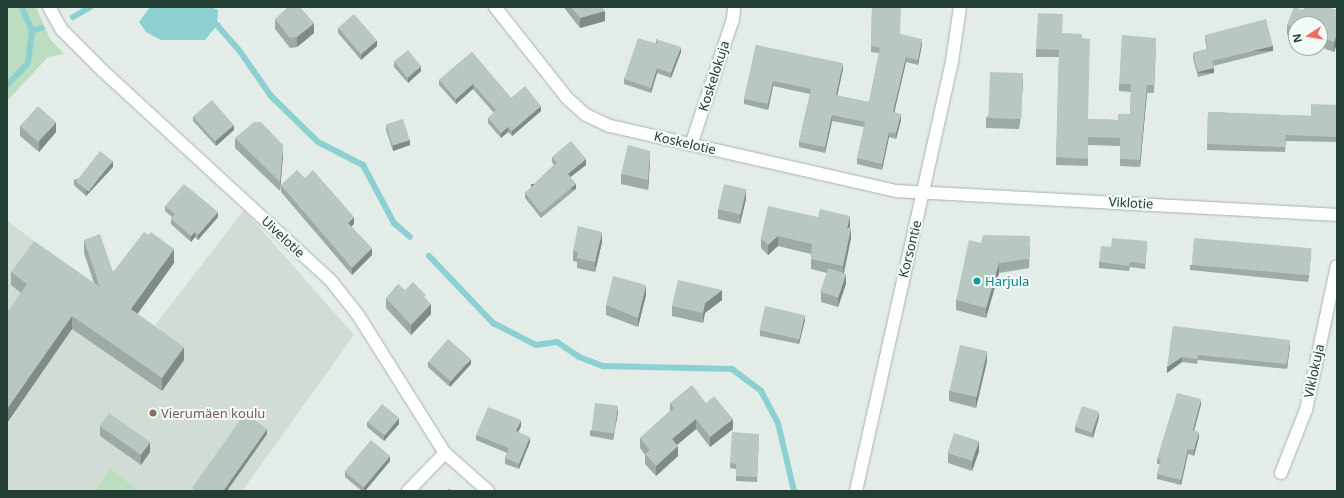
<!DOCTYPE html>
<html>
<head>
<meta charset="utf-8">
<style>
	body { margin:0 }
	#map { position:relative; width:1344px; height:498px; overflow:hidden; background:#e3ece7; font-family:"Noto Sans",sans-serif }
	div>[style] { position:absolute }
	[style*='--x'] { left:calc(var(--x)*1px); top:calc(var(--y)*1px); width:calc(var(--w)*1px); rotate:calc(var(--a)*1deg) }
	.built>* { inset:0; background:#d1dcd5 }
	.green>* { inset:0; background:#bcddc0 }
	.water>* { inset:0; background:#8cd0d1 }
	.stream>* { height:6px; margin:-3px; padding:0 3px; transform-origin:3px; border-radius:3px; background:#8cd0d1 }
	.roads { filter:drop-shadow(0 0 1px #a6b4ad) drop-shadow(0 0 1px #a6b4ad) }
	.minor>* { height:12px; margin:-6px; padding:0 6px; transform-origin:6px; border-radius:6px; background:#fff }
	.secondary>* { height:12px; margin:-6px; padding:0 6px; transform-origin:6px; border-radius:6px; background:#fff }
	.wall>* { inset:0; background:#9eaba4 }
	.shaded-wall>* { inset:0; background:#818b86; transform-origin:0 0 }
	.building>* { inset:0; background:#b8c7bf; transform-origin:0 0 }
	.dots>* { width:11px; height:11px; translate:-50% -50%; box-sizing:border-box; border:2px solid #f3f9f5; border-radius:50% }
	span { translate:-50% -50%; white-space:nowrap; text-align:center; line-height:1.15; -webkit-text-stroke:4px #f3f9f5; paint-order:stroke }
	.street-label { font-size:13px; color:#233e32 }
	.culture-label { font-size:13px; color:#0d838f }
	.left { translate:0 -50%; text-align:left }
	.education-label { font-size:13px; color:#785e54 }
	.frame { position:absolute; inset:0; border:8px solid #233e32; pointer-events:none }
	.north { position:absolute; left:1288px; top:16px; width:40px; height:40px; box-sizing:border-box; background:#f3f9f5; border:1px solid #a0aea7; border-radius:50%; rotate:258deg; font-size:11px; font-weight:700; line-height:16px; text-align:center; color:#233e32 }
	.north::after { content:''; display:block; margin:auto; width:14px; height:18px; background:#f06c5d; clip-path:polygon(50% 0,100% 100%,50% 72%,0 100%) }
</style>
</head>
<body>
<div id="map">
	<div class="built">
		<i style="clip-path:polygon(244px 210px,354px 335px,242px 491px,7px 491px,7px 221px,153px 328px)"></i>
	</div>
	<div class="green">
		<i style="clip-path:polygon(7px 7px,36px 7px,50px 39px,64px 54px,48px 57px,7px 101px)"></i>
		<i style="clip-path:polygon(110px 469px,140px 491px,95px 491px)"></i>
	</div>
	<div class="water">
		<i style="clip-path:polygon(150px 7px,211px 7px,218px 10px,217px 25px,205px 40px,161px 40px,146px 32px,139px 22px)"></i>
	</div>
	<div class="stream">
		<i style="--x:73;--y:17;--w:20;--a:-30"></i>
		<i style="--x:210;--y:22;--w:8;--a:23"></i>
		<i style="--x:217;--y:25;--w:33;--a:49"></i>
		<i style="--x:239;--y:50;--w:56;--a:55.2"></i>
		<i style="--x:271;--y:96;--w:66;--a:44.4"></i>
		<i style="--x:318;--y:142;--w:51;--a:27.1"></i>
		<i style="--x:363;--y:165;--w:66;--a:61.9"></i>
		<i style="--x:394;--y:223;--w:21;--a:41"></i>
		<i style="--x:32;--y:31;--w:10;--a:-17"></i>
		<i style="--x:7;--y:85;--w:30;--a:-46"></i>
		<i style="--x:28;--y:63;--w:32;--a:-83"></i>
		<i style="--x:32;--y:31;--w:26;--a:-113"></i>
		<i style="--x:429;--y:256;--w:93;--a:46.3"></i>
		<i style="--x:493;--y:323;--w:48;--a:27.1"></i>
		<i style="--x:536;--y:345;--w:21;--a:-8"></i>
		<i style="--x:557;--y:342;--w:27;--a:34"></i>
		<i style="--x:579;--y:357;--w:26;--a:21"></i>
		<i style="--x:603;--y:366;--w:129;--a:1.3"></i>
		<i style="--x:732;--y:369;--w:36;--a:37"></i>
		<i style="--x:761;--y:391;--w:36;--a:62"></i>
		<i style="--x:778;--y:423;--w:70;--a:76.8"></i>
	</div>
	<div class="roads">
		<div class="minor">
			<i style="--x:49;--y:7;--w:26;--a:61"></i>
			<i style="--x:62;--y:30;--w:59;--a:45"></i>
			<i style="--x:104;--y:72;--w:310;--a:42.6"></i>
			<i style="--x:332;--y:282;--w:42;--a:51.8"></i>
			<i style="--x:358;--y:315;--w:163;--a:57.8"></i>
			<i style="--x:445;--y:453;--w:57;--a:41.5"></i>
			<i style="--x:495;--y:7;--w:116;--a:51.6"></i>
			<i style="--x:567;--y:98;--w:25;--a:42"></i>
			<i style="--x:586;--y:115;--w:26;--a:25"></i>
			<i style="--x:610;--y:126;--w:293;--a:12.8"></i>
			<i style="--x:896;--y:191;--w:442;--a:3.1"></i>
			<i style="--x:691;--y:145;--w:133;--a:-71.6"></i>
			<i style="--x:733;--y:19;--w:12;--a:-85"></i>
			<i style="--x:1281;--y:473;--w:68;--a:-68.4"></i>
			<i style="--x:1306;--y:410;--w:147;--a:-77.9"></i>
			<i style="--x:408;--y:491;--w:53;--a:-45.8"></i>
		</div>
		<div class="secondary">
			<i style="--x:856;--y:491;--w:441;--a:-77.4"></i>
			<i style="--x:952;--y:61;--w:55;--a:-81.6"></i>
		</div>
	</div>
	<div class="wall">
		<i style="clip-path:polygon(565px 7px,602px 7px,605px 21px,580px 28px,565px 9px)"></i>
		<i style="clip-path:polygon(872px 7px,900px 34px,922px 44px,918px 65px,906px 62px,894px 113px,901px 120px,896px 139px,889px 137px,882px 170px,857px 164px,857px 158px,864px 127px,832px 121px,825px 153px,799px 147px,799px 142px,810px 94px,773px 86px,768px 110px,744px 104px,744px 99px,756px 45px,843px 69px,837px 96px,869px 102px,879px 53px,871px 52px)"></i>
		<i style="clip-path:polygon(1303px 10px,1337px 10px,1337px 44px,1334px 52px,1320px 47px,1320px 24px,1296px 24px,1296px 38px,1287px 35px,1287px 25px)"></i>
		<i style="clip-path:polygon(275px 19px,314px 33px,297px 47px,290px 48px,275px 29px)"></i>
		<i style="clip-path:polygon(338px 28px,377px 46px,361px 60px,338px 33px)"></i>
		<i style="clip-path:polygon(1063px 33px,1082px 38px,1088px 119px,1118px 120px,1130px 114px,1131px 92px,1119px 91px,1119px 84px,1156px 46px,1154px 93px,1147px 93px,1140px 167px,1120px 166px,1120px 146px,1088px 145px,1088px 166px,1056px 165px,1059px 57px,1036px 57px,1036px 49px)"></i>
		<i style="clip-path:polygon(1205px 35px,1273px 51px,1213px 66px,1214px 73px,1198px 77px,1193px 58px,1193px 53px,1207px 49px,1205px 40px)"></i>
		<i style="clip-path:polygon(656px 39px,681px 52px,671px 78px,657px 73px,651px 93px,624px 84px,624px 79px,656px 44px)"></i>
		<i style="clip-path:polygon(472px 52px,511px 98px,541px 111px,512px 136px,508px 132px,501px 138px,488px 123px,488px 118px,494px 113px,473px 89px,456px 104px,439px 85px,439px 80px)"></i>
		<i style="clip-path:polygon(394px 62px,421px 71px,408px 83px,394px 67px)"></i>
		<i style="clip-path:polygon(1023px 83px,1019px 129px,986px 128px,986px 118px)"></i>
		<i style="clip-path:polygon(1337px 105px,1337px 142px,1286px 141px,1285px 152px,1207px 150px,1208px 112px,1311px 116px)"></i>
		<i style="clip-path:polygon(193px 116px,234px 130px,216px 146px,193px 121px)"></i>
		<i style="clip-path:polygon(386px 125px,410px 145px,393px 151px,386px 130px)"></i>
		<i style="clip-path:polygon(20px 126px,56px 132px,39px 152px,20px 136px)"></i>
		<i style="clip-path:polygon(235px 138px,283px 155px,280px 191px,235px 148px)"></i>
		<i style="clip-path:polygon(552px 157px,586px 165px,570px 177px,576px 189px,541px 218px,525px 198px,525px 193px,554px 165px,552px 162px)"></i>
		<i style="clip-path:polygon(650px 161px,648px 190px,621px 184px,621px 174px)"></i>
		<i style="clip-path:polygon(113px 167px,86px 196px,74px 185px,74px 180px)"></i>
		<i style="clip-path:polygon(305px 178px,354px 224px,351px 226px,372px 255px,352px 275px,281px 192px,281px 185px)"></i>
		<i style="clip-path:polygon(746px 199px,740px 224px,718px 219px,718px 209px)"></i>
		<i style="clip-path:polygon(165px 206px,218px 217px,198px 240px,195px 237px,191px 242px,171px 224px,171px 219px,172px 217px,165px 211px)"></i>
		<i style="clip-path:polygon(850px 226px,849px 228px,851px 238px,844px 273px,846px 284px,838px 307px,821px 302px,821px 292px,827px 273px,811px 269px,811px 254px,778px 246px,768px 255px,761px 248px,761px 238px)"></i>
		<i style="clip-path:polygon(84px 240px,113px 272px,174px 263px,137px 314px,184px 360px,162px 391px,72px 329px,7px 423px,7px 313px,21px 293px,11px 285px,11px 272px,94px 283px,84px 253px)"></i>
		<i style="clip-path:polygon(602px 242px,595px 272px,577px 268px,577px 262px,573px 261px,573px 251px)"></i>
		<i style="clip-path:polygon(981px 243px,1030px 246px,1029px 268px,999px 273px,986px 318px,956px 310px,956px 300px)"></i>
		<i style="clip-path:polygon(1147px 246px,1145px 269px,1130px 267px,1129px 271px,1099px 268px,1099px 262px,1111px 247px)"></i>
		<i style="clip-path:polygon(1311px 254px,1308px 282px,1190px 270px,1190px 265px)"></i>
		<i style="clip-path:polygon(405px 290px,426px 299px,431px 314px,411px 335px,386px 308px,386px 298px)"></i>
		<i style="clip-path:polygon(646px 295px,638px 327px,606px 315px,606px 305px)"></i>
		<i style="clip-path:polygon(722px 300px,705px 313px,703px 323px,672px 316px,672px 306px)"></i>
		<i style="clip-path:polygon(805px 320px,799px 344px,760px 336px,760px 330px)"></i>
		<i style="clip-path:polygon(1173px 326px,1290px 345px,1287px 369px,1198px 360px,1197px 364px,1182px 362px,1167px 373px)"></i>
		<i style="clip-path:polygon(987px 361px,976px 408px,949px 401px,949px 391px)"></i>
		<i style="clip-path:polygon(428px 362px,471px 364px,450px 387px,428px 367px)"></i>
		<i style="clip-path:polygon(670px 403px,706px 403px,733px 429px,710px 447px,696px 429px,677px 445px,678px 456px,656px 476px,645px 464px,645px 455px,640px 448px,640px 438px,670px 411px)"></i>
		<i style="clip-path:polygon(1201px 404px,1194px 431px,1199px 437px,1194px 456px,1188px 454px,1181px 485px,1157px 479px,1157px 474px,1160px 464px,1157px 464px,1157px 459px)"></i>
		<i style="clip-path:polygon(618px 412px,613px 440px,590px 436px,590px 431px)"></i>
		<i style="clip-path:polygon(1099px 417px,1093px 438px,1075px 432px,1075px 427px)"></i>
		<i style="clip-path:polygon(367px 422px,399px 424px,384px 441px,367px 427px)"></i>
		<i style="clip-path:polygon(100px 426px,150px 452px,141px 465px,100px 436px)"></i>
		<i style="clip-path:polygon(521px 426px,518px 432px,530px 442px,519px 469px,505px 464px,505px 458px,507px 453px,476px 440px,476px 435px)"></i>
		<i style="clip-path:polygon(759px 434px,757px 482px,736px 481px,736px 469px,730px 468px,730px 463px)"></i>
		<i style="clip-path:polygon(979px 451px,972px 471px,948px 463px,948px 453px)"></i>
		<i style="clip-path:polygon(390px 461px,365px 491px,362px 491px,345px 477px,345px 472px)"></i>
	</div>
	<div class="shaded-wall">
		<i style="clip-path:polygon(605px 11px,605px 21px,580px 28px,580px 18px)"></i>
		<i style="clip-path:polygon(314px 23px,314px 33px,297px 47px,297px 37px)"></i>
		<i style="clip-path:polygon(1337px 34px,1337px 44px,1334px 52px,1334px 42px)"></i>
		<i style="clip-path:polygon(922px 39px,922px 44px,918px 65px,918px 60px)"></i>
		<i style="clip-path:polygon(377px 40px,377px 46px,361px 60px,361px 54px)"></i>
		<i style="left:1273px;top:46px;width:5px;height:63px;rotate:90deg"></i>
		<i style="clip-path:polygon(681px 47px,681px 52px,671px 78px,671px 73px)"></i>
		<i style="clip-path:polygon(906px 57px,906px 62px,893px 118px,893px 112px)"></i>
		<i style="clip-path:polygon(843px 63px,843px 69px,836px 101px,836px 95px)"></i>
		<i style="clip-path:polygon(421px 66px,421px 71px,408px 83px,408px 78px)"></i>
		<i style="clip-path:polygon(657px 68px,657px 73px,651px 93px,651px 88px)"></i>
		<i style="left:1214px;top:68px;width:5px;height:16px;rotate:90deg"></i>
		<i style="clip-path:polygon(1023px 73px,1023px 83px,1019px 129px,1019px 119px)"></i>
		<i style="clip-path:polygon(773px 81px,773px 86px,768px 110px,768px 104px)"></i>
		<i style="clip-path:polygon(473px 84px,473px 89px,456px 104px,456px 99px)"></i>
		<i style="clip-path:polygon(1147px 85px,1147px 93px,1140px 167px,1140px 160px)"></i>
		<i style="clip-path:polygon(541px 106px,541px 111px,512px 136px,512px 131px)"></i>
		<i style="clip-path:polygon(901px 114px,901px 120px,896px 139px,896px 133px)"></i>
		<i style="clip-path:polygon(832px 115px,832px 121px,825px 153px,825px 147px)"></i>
		<i style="clip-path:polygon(56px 122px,56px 132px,39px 152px,39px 142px)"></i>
		<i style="clip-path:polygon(234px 125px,234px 130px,216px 146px,216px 141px)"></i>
		<i style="clip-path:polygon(508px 127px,508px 132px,501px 138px,501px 133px)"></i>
		<i style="clip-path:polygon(889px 132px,889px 137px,882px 170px,882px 164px)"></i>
		<i style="clip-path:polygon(410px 140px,410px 145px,393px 151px,393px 145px)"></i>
		<i style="clip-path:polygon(283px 145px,283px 155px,280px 191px,280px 182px)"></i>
		<i style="clip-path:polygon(650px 151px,650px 161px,648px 190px,648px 180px)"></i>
		<i style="clip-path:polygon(586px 159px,586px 165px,568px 179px,568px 174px)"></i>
		<i style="clip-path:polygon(113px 161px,113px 167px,86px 196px,86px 191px)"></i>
		<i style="left:576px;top:184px;width:5px;height:45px;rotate:90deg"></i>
		<i style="clip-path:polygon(746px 189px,746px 199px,740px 224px,740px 214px)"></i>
		<i style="clip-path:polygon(218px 212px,218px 217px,198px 240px,198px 235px)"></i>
		<i style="clip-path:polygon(850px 216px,850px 226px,847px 238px,847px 228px)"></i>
		<i style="clip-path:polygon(354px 217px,354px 224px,348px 230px,348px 223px)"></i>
		<i style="clip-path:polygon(851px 228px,851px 238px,843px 276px,843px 266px)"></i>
		<i style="clip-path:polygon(195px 232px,195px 237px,191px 242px,191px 236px)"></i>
		<i style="clip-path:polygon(602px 232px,602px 242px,595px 272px,595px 262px)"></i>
		<i style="clip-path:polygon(778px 236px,778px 246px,768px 255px,768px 245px)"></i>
		<i style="clip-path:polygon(372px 248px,372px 255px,352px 275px,352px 268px)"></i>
		<i style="clip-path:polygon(174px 249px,174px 263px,131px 323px,131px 309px)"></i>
		<i style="clip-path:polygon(1311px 249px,1311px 254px,1308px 282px,1308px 277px)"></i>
		<i style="clip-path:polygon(999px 263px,999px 273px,986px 318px,986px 308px)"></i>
		<i style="clip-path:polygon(846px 274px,846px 284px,838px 307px,838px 297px)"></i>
		<i style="clip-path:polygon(646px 285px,646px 295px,638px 327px,638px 318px)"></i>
		<i style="clip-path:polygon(722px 290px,722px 300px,705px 313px,703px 323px,703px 313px,705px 303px)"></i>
		<i style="clip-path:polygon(431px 304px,431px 314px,411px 335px,411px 325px)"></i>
		<i style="clip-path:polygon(805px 315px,805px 320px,799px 344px,799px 339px)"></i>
		<i style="clip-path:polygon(72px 316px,72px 329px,7px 423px,7px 409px)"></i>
		<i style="clip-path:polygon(1290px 340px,1290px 345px,1287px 369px,1287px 364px)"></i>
		<i style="clip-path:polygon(184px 347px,184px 360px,162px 391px,162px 378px)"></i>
		<i style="clip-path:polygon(987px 351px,987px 361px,976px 408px,976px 398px)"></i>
		<i style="clip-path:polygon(1182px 357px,1182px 362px,1167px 373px,1167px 367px)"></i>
		<i style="clip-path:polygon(471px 359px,471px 364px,450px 387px,450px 382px)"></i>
		<i style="clip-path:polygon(1201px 399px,1201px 404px,1193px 435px,1193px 430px)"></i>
		<i style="clip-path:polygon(618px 406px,618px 412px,613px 440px,613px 435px)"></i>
		<i style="clip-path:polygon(1099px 412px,1099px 417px,1093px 438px,1093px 432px)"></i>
		<i style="clip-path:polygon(399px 418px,399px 424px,384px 441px,384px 436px)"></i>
		<i style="clip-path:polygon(696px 419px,696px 429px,672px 449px,672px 439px)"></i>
		<i style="clip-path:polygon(733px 419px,733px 429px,710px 447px,710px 437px)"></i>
		<i style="clip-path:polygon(521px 420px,521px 426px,516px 437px,516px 431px)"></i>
		<i style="clip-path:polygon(267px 429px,267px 434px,227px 491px,223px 491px)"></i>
		<i style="clip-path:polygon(1199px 432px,1199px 437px,1194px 456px,1194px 450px)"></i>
		<i style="clip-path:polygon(530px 437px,530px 442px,519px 469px,519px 464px)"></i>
		<i style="clip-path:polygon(979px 441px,979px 451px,972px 471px,972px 461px)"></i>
		<i style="clip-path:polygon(150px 442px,150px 452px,141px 465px,141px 455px)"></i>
		<i style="clip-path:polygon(678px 446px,678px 456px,656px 476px,656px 466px)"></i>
		<i style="clip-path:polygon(1188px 449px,1188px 454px,1181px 485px,1181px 480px)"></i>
		<i style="clip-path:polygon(390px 456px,390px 461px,365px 491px,364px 491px,364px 487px)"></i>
	</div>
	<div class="building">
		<i style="clip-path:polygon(288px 7px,300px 7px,314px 23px,297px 37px,290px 38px,275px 19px)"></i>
		<i style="clip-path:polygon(571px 7px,602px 7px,605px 11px,580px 18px)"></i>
		<i style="clip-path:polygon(872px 7px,901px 7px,900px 34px,922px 39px,918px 60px,906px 57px,893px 112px,901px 114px,896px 133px,889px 132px,882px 164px,857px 158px,865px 122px,832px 115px,825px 147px,799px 142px,811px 89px,773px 81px,768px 104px,744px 99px,756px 45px,843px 63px,836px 95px,869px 102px,880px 48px,871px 46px)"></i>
		<i style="clip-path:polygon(1294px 7px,1303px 10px,1305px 7px,1327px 7px,1337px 10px,1337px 34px,1334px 42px,1320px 37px,1320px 24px,1296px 24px,1296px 28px,1287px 25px)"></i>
		<i style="clip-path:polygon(1038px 13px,1063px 14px,1062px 33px,1082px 34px,1082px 38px,1090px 39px,1088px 119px,1118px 120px,1118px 114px,1130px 114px,1131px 84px,1119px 84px,1122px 35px,1156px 38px,1154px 85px,1147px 85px,1140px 160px,1120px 159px,1120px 138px,1088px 137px,1088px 159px,1056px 157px,1059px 50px,1036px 49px)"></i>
		<i style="left:354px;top:14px;width:35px;height:21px;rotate:49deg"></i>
		<i style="clip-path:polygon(1266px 19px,1273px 46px,1212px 61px,1214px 68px,1198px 72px,1193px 53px,1208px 49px,1205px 35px)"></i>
		<i style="clip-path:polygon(638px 38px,658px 44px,656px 39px,681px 47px,671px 73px,657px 68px,651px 88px,624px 79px)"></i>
		<i style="left:408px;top:50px;width:21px;height:18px;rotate:51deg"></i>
		<i style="clip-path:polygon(472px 52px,511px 98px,525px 86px,541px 106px,512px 131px,508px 127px,501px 133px,488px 118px,496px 110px,473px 84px,456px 99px,439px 80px)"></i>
		<i style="left:990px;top:72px;width:33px;height:46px;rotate:2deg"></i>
		<i style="left:212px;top:100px;width:33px;height:25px;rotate:49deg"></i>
		<i style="clip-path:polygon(1311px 104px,1337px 105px,1337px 137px,1286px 135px,1285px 147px,1207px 144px,1208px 112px,1311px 116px)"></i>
		<i style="left:38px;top:106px;width:24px;height:27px;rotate:42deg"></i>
		<i style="left:403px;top:119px;width:22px;height:18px;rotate:72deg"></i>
		<i style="clip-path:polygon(254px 122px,261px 122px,283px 145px,280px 182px,235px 138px)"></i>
		<i style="clip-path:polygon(571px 141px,586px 159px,568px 174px,576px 184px,541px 213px,525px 193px,557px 163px,552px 157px)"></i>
		<i style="clip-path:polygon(628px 145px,650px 151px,648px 180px,621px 174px)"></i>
		<i style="left:100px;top:151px;width:16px;height:39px;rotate:38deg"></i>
		<i style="clip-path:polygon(297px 170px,305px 178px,313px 170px,354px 217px,348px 223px,372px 248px,352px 268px,281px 185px)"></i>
		<i style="clip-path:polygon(184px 184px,218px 212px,198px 235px,195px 232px,191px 236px,171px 219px,175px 214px,165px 206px)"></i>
		<i style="left:724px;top:184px;width:23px;height:26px;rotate:13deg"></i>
		<i style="clip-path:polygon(768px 206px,818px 217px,820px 209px,850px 216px,847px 228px,851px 228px,843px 266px,811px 259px,812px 244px,778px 236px,768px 245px,761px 238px)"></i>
		<i style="clip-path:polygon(578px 226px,602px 232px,595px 262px,577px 258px,578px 252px,573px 251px)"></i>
		<i style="clip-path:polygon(144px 232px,149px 235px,151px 232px,174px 249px,131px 309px,184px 347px,162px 378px,72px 316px,7px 409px,7px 313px,27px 284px,11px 272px,34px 241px,100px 287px,84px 240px,100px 234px,113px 272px)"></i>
		<i style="clip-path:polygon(983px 235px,1030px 236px,1029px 259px,999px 263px,986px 308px,956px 300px,969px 240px,981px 243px)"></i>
		<i style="clip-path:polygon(1112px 238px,1147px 241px,1145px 264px,1130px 262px,1129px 266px,1099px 262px,1101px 246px,1111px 247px)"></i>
		<i style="left:1194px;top:238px;width:118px;height:27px;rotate:5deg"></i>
		<i style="left:828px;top:268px;width:19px;height:25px;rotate:18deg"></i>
		<i style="clip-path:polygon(613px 276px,646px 285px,638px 318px,606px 305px)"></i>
		<i style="clip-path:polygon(678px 280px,722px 290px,705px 303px,703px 313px,672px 306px)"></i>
		<i style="clip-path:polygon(413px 282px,426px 295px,424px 297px,431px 304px,411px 325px,386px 298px,398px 284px,405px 290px)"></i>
		<i style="left:765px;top:306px;width:41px;height:25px;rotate:13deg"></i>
		<i style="clip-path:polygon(1173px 326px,1290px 340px,1287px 364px,1198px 355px,1197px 359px,1182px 357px,1167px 367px)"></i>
		<i style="left:448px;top:339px;width:30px;height:30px;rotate:41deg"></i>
		<i style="left:960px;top:345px;width:28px;height:47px;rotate:13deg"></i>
		<i style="clip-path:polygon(692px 385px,706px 403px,714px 396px,733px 419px,710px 437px,696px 419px,672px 439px,678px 446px,656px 466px,645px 454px,650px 450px,640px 438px,674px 408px,670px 403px)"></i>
		<i style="clip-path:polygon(1177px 393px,1201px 399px,1193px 430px,1199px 432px,1194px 450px,1188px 449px,1181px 480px,1157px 474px,1161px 460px,1157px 459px)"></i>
		<i style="left:595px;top:403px;width:23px;height:28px;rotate:7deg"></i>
		<i style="left:382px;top:404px;width:22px;height:23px;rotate:39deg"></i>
		<i style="left:1082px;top:406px;width:18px;height:22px;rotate:19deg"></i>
		<i style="clip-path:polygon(488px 407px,521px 420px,516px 431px,530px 437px,519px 464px,505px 458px,509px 448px,476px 435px)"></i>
		<i style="left:109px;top:413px;width:50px;height:16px;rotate:35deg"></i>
		<i style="clip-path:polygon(245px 413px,267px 429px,223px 491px,196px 491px,192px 488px)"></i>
		<i style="clip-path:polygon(732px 432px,759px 434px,757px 477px,736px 476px,736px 464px,730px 463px)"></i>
		<i style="left:954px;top:433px;width:26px;height:21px;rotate:18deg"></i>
		<i style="left:371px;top:440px;width:25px;height:41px;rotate:40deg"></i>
		<i style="clip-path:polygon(449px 488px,453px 491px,447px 491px)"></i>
	</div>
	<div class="dots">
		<i style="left:977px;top:281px;background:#0f9aa8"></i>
		<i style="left:153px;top:413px;background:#8d6e63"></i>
	</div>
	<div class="street-label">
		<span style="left:714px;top:76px;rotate:-72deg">Koskelokuja</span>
		<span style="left:685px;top:143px;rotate:13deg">Koskelotie</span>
		<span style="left:1131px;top:203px;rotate:3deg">Viklotie</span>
		<span style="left:283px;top:237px;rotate:43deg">Uivelotie</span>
		<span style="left:910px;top:249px;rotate:-76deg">Korsontie</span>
		<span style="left:1314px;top:371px;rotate:-78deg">Viklokuja</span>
	</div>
	<div class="culture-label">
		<span class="left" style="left:985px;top:281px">Harjula</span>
	</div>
	<div class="education-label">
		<span class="left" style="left:161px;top:413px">Vierumäen koulu</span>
	</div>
	<div class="frame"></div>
	<div class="north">N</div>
</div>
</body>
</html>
